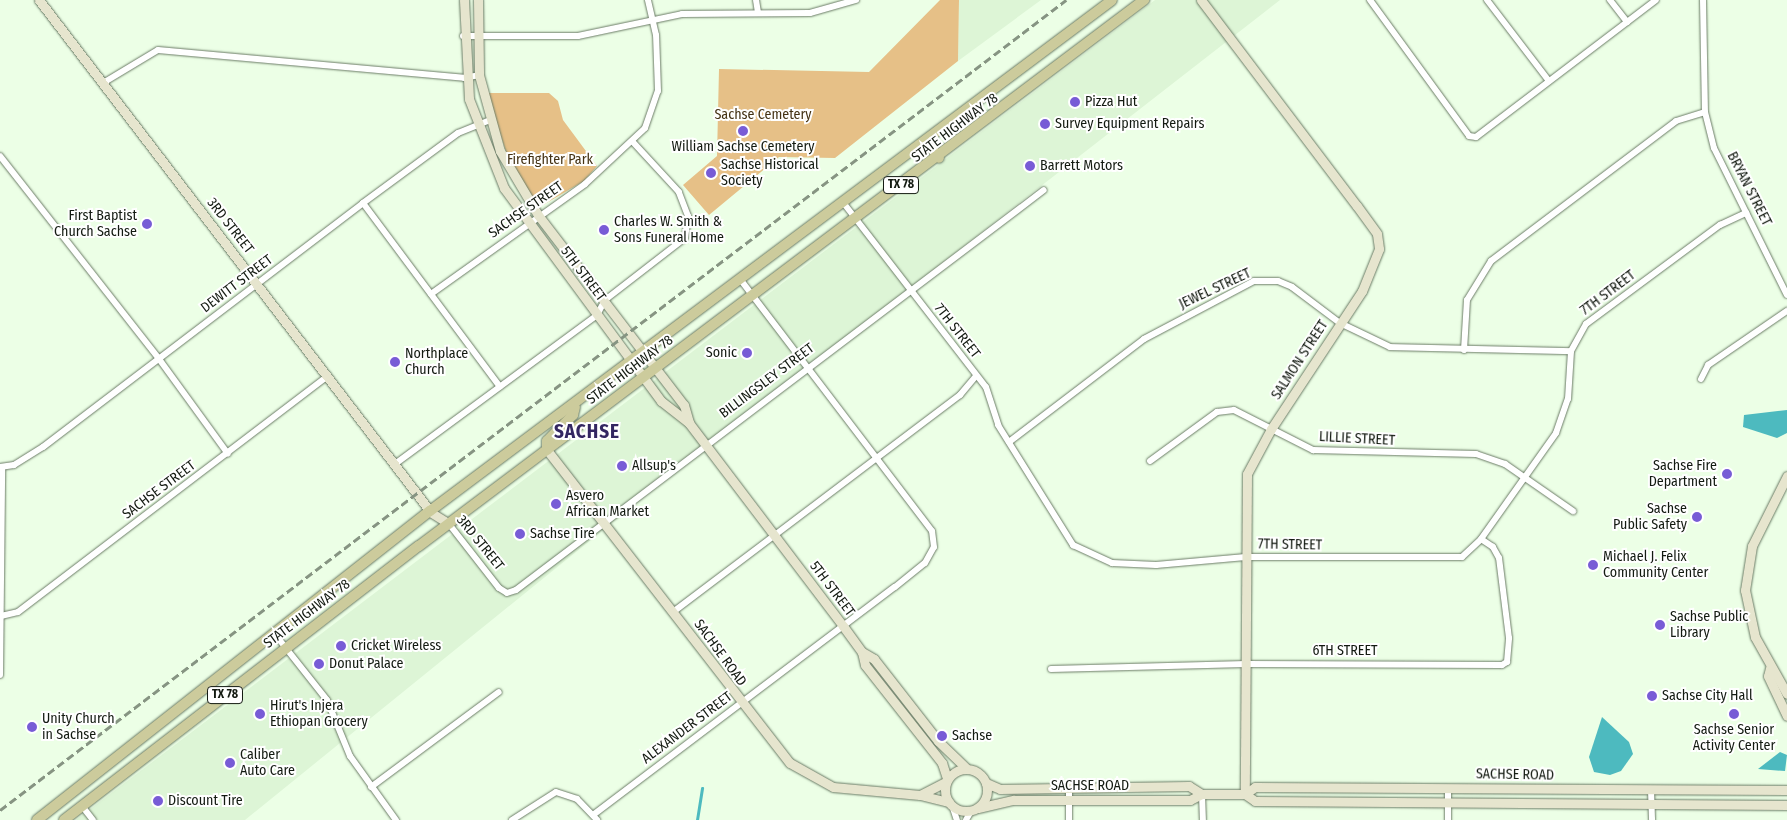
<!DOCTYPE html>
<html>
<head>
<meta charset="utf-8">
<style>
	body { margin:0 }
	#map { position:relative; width:1787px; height:820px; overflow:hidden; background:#ecffe6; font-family:"Fira Sans Condensed",sans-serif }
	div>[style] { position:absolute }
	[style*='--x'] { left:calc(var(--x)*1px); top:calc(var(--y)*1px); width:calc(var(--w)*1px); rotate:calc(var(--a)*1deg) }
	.built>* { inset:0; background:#ddf5d6 }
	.green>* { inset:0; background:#e6c087 }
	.water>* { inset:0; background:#4dbabf }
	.stream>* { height:2.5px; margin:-1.25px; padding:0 1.25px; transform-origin:1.25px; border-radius:1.25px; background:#4dbabf }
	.roads { filter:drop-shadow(0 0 1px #6b7c66) drop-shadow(0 0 1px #6b7c66) }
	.street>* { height:6px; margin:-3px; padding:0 3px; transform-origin:3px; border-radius:3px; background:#fff }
	.secondary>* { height:9px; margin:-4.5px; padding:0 4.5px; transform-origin:4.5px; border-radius:4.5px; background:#e6e5ce }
	.secondary>.ring { margin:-4.5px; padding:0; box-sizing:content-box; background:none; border:9px solid #e6e5ce; border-radius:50% }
	.primary>* { height:10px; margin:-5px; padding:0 5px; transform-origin:5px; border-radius:5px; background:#cccb9c }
	.rail>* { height:2.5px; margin-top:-1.25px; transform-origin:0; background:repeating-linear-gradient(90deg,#869482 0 8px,transparent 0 12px) }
	.dots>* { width:14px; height:14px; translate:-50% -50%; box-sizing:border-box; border:2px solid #fff; border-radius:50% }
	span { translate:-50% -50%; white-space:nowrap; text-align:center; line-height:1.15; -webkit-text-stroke:4px #fff; paint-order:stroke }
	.shield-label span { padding:1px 4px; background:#fff; border:1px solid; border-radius:4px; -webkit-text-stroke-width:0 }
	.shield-label { font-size:12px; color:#131a11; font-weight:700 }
	.poi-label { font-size:14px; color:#131a11 }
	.left { translate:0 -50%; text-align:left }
	.right { translate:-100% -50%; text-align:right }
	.park-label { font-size:14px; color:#443214 }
	.street-label { font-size:14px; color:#131a11 }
	.district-label { font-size:19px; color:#332661; font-weight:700; letter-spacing:1px }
</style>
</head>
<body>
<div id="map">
	<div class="built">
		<i style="clip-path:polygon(959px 0,1041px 0,958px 61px)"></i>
		<i style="clip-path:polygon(1155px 0,1280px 0,708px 445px,245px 820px,76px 820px)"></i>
	</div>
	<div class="green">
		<i style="clip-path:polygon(940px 0,959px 0,958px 61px,835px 158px,779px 157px,709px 215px,683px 185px,717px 156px,719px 69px,869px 72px)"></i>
		<i style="clip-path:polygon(487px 93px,549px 93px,558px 101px,563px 120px,597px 166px,584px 181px,538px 208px,508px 158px)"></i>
	</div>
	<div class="water">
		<i style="clip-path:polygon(1787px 410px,1787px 433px,1777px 438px,1743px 427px,1744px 415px)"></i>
		<i style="clip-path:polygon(1602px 717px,1629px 742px,1633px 754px,1621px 771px,1610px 775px,1594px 772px,1589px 757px)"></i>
		<i style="clip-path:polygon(1780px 752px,1787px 755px,1785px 771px,1758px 769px)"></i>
	</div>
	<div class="stream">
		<i style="--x:697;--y:820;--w:32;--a:-81"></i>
	</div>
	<div class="roads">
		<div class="street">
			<i style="--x:756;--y:0;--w:12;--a:81"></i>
			<i style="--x:1370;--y:0;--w:168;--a:53.9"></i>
			<i style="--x:1469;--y:136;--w:7;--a:8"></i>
			<i style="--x:1476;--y:137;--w:226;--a:-37.3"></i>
			<i style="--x:1487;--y:0;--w:102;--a:52.6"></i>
			<i style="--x:1610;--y:0;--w:28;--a:52"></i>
			<i style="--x:1703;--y:0;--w:112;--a:89"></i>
			<i style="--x:1705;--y:112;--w:37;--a:76"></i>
			<i style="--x:1714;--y:148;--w:164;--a:63.6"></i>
			<i style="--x:463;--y:36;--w:115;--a:0"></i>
			<i style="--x:578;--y:36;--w:106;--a:-11.9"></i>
			<i style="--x:682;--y:14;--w:128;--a:-0.4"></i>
			<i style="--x:810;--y:13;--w:48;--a:-15.8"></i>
			<i style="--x:103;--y:83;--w:64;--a:-31"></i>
			<i style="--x:158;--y:50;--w:307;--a:5.2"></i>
			<i style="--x:464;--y:78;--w:15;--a:-11"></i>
			<i style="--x:0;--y:156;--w:258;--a:51.9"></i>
			<i style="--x:159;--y:359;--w:117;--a:54"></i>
			<i style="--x:842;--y:201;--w:235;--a:52.3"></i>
			<i style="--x:986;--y:387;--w:40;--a:72"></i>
			<i style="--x:998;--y:425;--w:142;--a:58"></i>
			<i style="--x:1073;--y:545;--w:43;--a:24.8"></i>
			<i style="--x:1112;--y:563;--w:44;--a:2.6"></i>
			<i style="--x:1156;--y:565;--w:90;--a:-5.1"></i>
			<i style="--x:1246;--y:557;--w:216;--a:0"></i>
			<i style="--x:1462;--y:557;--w:26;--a:-43"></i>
			<i style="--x:1481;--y:539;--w:130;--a:-54.7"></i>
			<i style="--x:1556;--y:433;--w:36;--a:-71"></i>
			<i style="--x:1568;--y:399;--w:48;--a:-86.4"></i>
			<i style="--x:1571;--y:351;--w:31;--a:-61"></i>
			<i style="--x:1586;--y:324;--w:167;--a:-36.5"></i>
			<i style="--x:1720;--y:225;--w:29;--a:-25"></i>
			<i style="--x:363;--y:203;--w:229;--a:53.3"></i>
			<i style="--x:431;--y:294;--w:189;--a:-35.5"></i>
			<i style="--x:585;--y:184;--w:82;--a:-43"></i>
			<i style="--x:645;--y:128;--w:39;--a:-71"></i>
			<i style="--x:658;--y:91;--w:56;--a:-92"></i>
			<i style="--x:656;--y:35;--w:36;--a:-103"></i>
			<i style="--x:1464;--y:350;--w:50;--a:-86.6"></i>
			<i style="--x:1467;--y:300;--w:46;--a:-58.4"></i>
			<i style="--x:1491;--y:261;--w:232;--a:-37.1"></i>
			<i style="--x:1676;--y:121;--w:30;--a:-17"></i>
			<i style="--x:1701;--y:379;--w:16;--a:-63"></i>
			<i style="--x:1708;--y:365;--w:96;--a:-34.4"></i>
			<i style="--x:1009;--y:442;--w:170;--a:-37.3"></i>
			<i style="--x:1144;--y:339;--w:124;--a:-27.8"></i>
			<i style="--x:1254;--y:281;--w:24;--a:0"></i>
			<i style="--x:1278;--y:281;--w:15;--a:23"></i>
			<i style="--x:1292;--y:287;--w:60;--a:36.9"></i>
			<i style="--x:1340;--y:323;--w:55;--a:25.6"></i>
			<i style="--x:1390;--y:347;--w:181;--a:1.3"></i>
			<i style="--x:1150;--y:461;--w:83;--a:-36.2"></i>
			<i style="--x:1217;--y:412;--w:17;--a:-7"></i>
			<i style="--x:1234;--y:410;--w:89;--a:26.9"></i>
			<i style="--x:1313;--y:450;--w:163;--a:1.4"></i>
			<i style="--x:1476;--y:454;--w:31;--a:19"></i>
			<i style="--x:1505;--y:464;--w:83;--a:34.7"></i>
			<i style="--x:395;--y:464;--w:251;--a:-36.4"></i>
			<i style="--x:597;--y:315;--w:17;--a:-62"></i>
			<i style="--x:605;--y:300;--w:101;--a:-37.8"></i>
			<i style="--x:685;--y:238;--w:22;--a:-82"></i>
			<i style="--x:688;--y:216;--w:26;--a:-111"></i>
			<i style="--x:679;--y:192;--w:69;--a:-132.7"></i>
			<i style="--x:0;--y:467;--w:14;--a:-8"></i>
			<i style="--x:14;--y:465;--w:34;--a:-32"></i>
			<i style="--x:43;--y:447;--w:402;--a:-37.3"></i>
			<i style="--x:363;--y:203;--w:118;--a:-36.4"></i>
			<i style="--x:458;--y:133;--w:32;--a:-22"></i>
			<i style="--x:449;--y:524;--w:81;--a:52"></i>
			<i style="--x:499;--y:588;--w:9;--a:32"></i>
			<i style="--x:507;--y:593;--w:9;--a:-18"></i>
			<i style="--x:516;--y:590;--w:662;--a:-37.15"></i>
			<i style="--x:673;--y:612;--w:360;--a:-37.1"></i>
			<i style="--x:960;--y:395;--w:25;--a:-50"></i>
			<i style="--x:1;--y:616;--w:17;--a:-13"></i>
			<i style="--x:18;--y:612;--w:390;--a:-37.3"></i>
			<i style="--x:274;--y:633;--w:85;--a:51.7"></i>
			<i style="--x:327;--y:700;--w:61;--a:67.7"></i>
			<i style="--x:350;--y:756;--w:79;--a:54.3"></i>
			<i style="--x:1051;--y:669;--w:195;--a:-1.5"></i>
			<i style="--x:1246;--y:664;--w:256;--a:0.2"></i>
			<i style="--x:1502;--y:665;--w:6;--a:-31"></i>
			<i style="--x:1507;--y:662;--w:24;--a:-85"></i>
			<i style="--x:1509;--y:638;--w:81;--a:-97.1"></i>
			<i style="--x:1499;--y:558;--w:13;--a:-119"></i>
			<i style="--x:1493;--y:547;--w:14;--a:-146"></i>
			<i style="--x:0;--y:675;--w:207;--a:-89.4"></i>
			<i style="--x:1069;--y:786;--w:34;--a:90"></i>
			<i style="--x:371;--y:787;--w:159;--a:-36.6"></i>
			<i style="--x:1448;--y:788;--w:32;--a:90"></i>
			<i style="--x:1651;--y:790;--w:30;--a:88"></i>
			<i style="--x:1202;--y:794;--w:26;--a:88"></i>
			<i style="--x:952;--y:805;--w:16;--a:72"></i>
			<i style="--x:82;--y:806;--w:18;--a:52"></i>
			<i style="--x:593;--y:815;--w:378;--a:-37.1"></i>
			<i style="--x:895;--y:587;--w:38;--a:-39"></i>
			<i style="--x:925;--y:563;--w:18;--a:-61"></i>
			<i style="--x:934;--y:547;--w:16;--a:-97"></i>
			<i style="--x:932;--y:531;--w:317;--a:-127.3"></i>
			<i style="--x:512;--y:820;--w:52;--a:-32.5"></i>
			<i style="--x:556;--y:792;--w:22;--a:18"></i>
			<i style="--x:577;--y:799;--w:29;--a:46"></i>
			<i style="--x:966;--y:820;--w:10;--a:-61"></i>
		</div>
		<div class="secondary">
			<i style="--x:39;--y:0;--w:643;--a:52.58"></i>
			<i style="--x:464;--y:0;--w:99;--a:87.1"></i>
			<i style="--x:469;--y:99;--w:96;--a:68.5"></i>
			<i style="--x:504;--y:188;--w:265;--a:53.6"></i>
			<i style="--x:661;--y:401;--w:36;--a:38"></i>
			<i style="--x:689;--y:423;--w:255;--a:52.8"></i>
			<i style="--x:843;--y:626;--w:32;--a:54"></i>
			<i style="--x:862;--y:652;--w:13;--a:77"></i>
			<i style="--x:865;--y:665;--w:125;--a:51.8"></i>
			<i style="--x:942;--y:763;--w:16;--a:72"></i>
			<i style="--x:478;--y:0;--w:75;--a:89.2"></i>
			<i style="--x:479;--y:75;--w:79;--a:74.6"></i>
			<i style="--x:500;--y:151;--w:74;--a:59.3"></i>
			<i style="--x:538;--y:215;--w:240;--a:52.5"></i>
			<i style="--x:684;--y:405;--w:19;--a:74"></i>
			<i style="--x:1201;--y:0;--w:258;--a:52.9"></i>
			<i style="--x:1357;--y:206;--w:34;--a:54"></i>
			<i style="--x:1377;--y:234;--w:15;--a:82"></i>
			<i style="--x:1379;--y:249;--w:45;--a:112"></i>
			<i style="--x:1362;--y:291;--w:165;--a:123.4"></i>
			<i style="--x:1271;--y:429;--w:51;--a:118.1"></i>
			<i style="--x:1247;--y:474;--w:320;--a:90.4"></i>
			<i style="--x:547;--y:450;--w:396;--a:52.2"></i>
			<i style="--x:790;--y:763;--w:49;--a:29.2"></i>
			<i style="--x:833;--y:787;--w:87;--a:5.3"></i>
			<i style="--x:920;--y:795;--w:30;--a:14"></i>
			<i style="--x:1787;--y:476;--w:78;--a:116.6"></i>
			<i style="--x:1752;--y:546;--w:45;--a:99"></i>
			<i style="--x:1745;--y:590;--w:48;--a:78"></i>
			<i style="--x:1755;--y:637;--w:65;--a:60.7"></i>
			<i style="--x:427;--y:510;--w:26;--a:32"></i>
			<i style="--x:862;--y:652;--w:14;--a:30"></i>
			<i style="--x:874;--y:659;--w:104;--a:52"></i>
			<i style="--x:938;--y:741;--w:39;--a:44"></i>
			<i style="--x:1770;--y:668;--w:8;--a:104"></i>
			<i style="--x:1768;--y:676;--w:44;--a:64.6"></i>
			<i class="ring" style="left:945px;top:769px;width:33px;height:33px"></i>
			<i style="--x:986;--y:783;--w:15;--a:23"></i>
			<i style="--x:1000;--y:789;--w:189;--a:-0.9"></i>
			<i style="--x:1189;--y:786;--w:15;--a:32"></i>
			<i style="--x:1245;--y:794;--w:12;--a:-35"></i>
			<i style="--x:1255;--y:787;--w:532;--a:0.32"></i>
			<i style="--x:920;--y:795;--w:29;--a:-27"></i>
			<i style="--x:978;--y:808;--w:37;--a:-13"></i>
			<i style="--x:1014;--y:800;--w:176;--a:0"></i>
			<i style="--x:1190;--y:800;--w:13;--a:-27"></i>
			<i style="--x:1202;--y:794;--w:43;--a:0"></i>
			<i style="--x:1245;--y:794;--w:12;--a:35"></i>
			<i style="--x:1255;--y:801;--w:532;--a:0.43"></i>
		</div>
		<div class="primary">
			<i style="--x:926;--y:140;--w:22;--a:54"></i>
			<i style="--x:547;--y:450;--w:9;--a:-90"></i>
			<i style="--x:547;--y:441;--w:37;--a:-45"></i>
			<i style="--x:573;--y:415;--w:8;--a:-76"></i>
			<i style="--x:37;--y:820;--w:500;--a:-38.2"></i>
			<i style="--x:430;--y:511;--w:852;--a:-36.84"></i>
			<i style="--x:64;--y:820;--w:448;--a:-37.7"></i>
			<i style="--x:419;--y:546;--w:908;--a:-36.98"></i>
		</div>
	</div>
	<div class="rail">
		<i style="--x:0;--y:810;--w:1339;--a:-37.23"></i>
	</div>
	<div class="dots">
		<i style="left:1075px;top:102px;background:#785cd6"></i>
		<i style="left:1045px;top:124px;background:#785cd6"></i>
		<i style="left:743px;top:131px;background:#785cd6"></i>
		<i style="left:1030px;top:166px;background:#785cd6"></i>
		<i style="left:711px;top:173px;background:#785cd6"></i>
		<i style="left:147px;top:224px;background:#785cd6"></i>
		<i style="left:604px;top:230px;background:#785cd6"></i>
		<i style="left:747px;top:353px;background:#785cd6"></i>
		<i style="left:395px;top:362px;background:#785cd6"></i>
		<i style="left:622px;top:466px;background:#785cd6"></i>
		<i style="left:1727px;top:474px;background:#785cd6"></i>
		<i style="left:556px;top:504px;background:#785cd6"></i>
		<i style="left:1697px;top:517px;background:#785cd6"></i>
		<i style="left:520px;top:534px;background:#785cd6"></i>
		<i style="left:1593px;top:565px;background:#785cd6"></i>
		<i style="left:1660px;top:625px;background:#785cd6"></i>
		<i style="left:341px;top:646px;background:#785cd6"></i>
		<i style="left:319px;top:664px;background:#785cd6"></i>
		<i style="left:1652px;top:696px;background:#785cd6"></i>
		<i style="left:260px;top:714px;background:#785cd6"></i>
		<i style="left:1734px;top:714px;background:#785cd6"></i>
		<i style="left:32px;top:727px;background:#785cd6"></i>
		<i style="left:942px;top:736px;background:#785cd6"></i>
		<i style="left:230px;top:763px;background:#785cd6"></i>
		<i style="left:158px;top:801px;background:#785cd6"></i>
	</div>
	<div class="shield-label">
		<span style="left:901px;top:185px">TX 78</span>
		<span style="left:225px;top:695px">TX 78</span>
	</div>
	<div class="poi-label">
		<span class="left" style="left:1085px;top:102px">Pizza Hut</span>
		<span class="left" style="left:1055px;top:124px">Survey Equipment Repairs</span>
		<span style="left:743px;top:147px">William Sachse Cemetery</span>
		<span class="left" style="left:721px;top:173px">Sachse Historical<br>Society</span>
		<span class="left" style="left:1040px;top:166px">Barrett Motors</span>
		<span class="right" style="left:137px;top:224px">First Baptist<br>Church Sachse</span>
		<span class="left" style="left:614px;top:230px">Charles W. Smith &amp;<br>Sons Funeral Home</span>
		<span class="right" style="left:737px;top:353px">Sonic</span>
		<span class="left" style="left:405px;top:362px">Northplace<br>Church</span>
		<span class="left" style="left:632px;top:466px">Allsup's</span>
		<span class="right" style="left:1717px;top:474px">Sachse Fire<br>Department</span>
		<span class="left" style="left:566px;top:504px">Asvero<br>African Market</span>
		<span class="right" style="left:1687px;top:517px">Sachse<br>Public Safety</span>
		<span class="left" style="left:530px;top:534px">Sachse Tire</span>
		<span class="left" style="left:1603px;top:565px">Michael J. Felix<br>Community Center</span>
		<span class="left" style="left:1670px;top:625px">Sachse Public<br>Library</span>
		<span class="left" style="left:351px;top:646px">Cricket Wireless</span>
		<span class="left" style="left:329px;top:664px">Donut Palace</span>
		<span class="left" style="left:1662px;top:696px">Sachse City Hall</span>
		<span class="left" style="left:270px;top:714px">Hirut's Injera<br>Ethiopan Grocery</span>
		<span class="left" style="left:42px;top:727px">Unity Church<br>in Sachse</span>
		<span style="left:1734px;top:738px">Sachse Senior<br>Activity Center</span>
		<span class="left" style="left:952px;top:736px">Sachse</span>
		<span class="left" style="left:240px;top:763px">Caliber<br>Auto Care</span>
		<span class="left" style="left:168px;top:801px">Discount Tire</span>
	</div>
	<div class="park-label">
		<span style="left:763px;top:115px">Sachse Cemetery</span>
		<span style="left:550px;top:160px">Firefighter Park</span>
	</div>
	<div class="street-label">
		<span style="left:955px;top:128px;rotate:-37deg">STATE HIGHWAY 78</span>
		<span style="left:1749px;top:189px;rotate:63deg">BRYAN STREET</span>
		<span style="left:526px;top:210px;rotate:-35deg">SACHSE STREET</span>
		<span style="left:230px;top:226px;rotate:52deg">3RD STREET</span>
		<span style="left:583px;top:274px;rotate:53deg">5TH STREET</span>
		<span style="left:237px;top:284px;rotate:-37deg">DEWITT STREET</span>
		<span style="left:1215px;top:289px;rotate:-25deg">JEWEL STREET</span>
		<span style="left:1608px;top:293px;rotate:-37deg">7TH STREET</span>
		<span style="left:957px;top:331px;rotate:52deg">7TH STREET</span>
		<span style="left:1300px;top:360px;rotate:-57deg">SALMON STREET</span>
		<span style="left:630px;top:370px;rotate:-37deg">STATE HIGHWAY 78</span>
		<span style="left:767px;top:381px;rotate:-37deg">BILLINGSLEY STREET</span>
		<span style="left:1357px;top:439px;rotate:3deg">LILLIE STREET</span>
		<span style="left:159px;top:490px;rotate:-37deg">SACHSE STREET</span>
		<span style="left:480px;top:543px;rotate:51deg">3RD STREET</span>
		<span style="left:1290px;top:545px;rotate:1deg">7TH STREET</span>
		<span style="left:832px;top:589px;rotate:53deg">5TH STREET</span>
		<span style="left:307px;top:614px;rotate:-37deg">STATE HIGHWAY 78</span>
		<span style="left:1345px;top:651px">6TH STREET</span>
		<span style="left:720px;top:653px;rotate:54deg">SACHSE ROAD</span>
		<span style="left:687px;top:728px;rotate:-37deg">ALEXANDER STREET</span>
		<span style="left:1515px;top:775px;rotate:1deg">SACHSE ROAD</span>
		<span style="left:1090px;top:786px">SACHSE ROAD</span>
	</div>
	<div class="district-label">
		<span style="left:587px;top:432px">SACHSE</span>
	</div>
</div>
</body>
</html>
